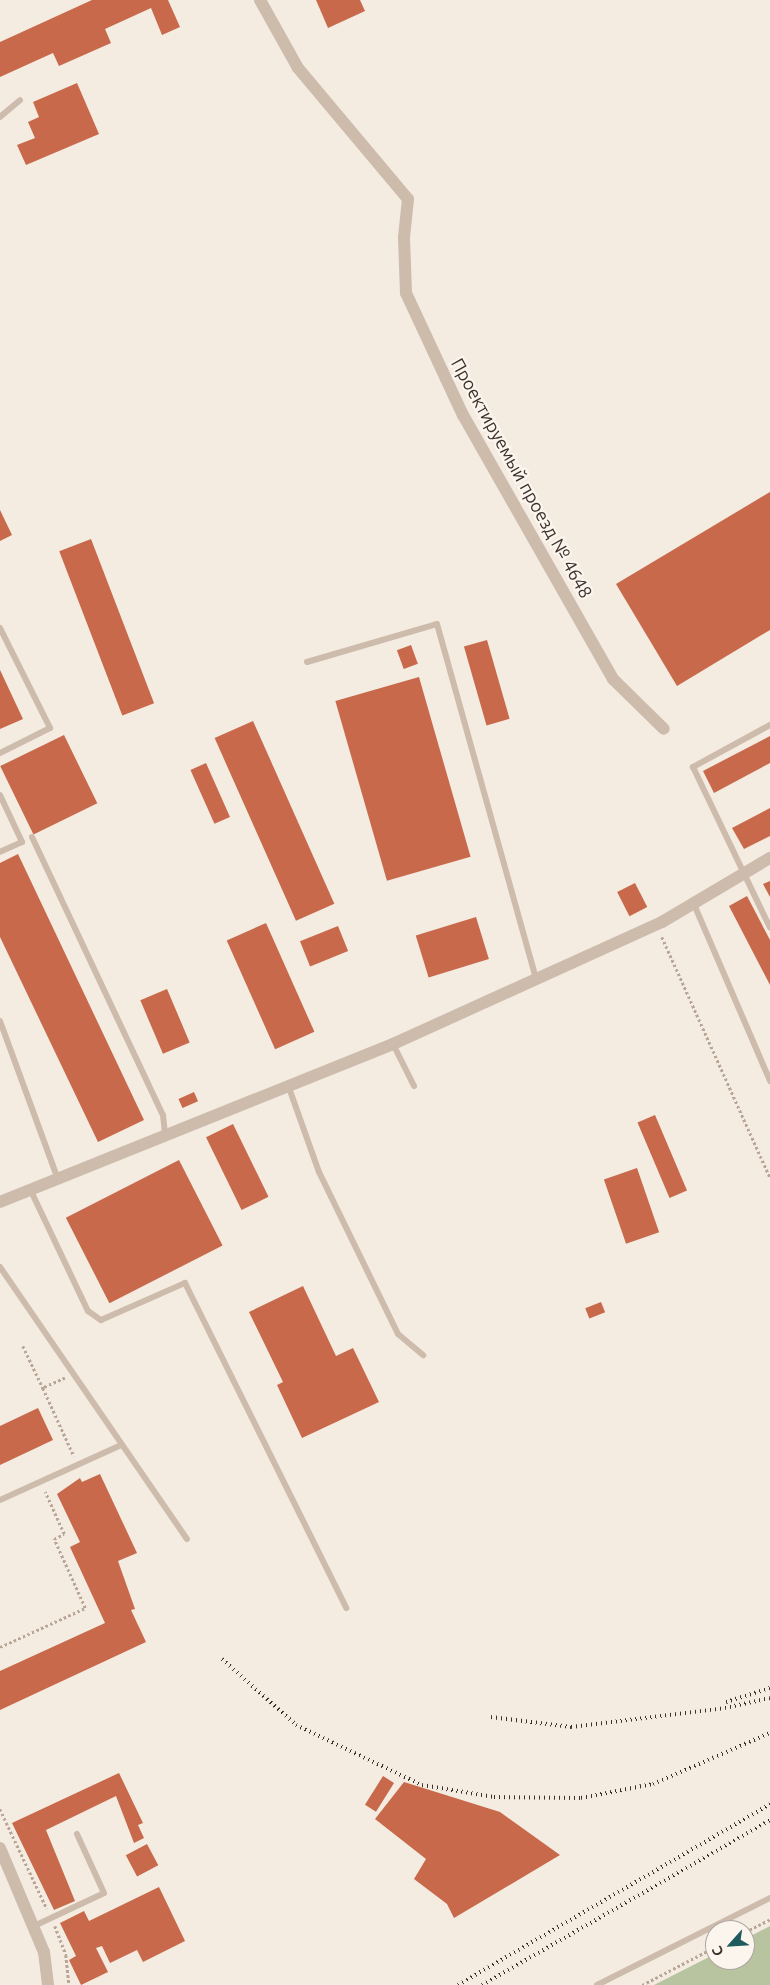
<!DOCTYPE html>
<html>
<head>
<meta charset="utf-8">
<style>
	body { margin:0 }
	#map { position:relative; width:770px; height:1985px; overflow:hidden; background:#f4ebe1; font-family:Ubuntu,sans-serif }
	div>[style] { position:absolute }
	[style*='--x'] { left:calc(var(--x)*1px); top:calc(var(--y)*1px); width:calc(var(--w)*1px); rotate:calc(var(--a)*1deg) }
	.green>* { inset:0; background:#b8c4a0 }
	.building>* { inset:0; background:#c8694b; transform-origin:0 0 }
	.path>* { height:2.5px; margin-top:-1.25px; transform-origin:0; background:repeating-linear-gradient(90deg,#b9a596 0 2.5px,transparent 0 5px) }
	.service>* { height:6px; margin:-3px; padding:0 3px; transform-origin:3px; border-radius:3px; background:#cdbbac }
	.minor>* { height:12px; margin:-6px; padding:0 6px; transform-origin:6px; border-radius:6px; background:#cdbbac }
	.tertiary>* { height:12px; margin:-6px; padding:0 6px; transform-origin:6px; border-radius:6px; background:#cdbbac }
	.rail>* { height:4px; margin-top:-2px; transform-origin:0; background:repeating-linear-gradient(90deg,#3b302b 0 1px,transparent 0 5px) }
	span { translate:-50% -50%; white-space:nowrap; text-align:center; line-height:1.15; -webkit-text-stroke:4.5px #fbf5ee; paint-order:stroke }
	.street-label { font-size:18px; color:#3b302b }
	.north { position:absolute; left:705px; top:1920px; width:50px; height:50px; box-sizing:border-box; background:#fbf5ee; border:1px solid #aea6a0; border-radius:50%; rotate:244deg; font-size:14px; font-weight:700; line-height:20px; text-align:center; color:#3b302b }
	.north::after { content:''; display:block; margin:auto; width:18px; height:22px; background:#1f5a5e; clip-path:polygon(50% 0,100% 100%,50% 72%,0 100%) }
</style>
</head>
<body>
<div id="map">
	<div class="green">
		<i style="clip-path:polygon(770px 1926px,770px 1985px,654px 1985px,715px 1954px,715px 1960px,745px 1960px,745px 1939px)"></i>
	</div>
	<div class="building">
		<i style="clip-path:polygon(92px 0,168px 0,180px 27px,162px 35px,151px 8px,105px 29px,111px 43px,59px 66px,53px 53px,0 77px,0 42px)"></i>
		<i style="clip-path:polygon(316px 0,360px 0,365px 11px,328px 28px)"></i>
		<i style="clip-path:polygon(77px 83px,99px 134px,26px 165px,17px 145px,35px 138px,28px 122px,39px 117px,33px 102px)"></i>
		<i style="clip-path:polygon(770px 492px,770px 630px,677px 686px,616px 584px)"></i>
		<i style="clip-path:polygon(0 510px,12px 535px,0 541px)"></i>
		<i style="left:91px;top:539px;width:176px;height:34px;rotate:69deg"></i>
		<i style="left:487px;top:640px;width:82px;height:24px;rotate:74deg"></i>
		<i style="left:411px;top:645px;width:20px;height:15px;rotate:70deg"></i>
		<i style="clip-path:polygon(0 670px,23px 719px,0 729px)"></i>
		<i style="left:419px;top:677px;width:187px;height:87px;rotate:74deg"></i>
		<i style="left:253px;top:721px;width:200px;height:42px;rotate:66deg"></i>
		<i style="left:64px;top:735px;width:76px;height:71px;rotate:64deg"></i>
		<i style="clip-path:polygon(770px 736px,770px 763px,714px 793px,703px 771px)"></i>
		<i style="left:206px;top:763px;width:59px;height:17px;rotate:66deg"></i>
		<i style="clip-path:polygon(770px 808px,770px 836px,744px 849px,732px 828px)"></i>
		<i style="clip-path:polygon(18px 854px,144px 1120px,98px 1142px,0 937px,0 863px)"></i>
		<i style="clip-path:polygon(770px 881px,770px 897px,763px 884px)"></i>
		<i style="left:635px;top:883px;width:27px;height:20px;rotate:63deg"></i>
		<i style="clip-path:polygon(747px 896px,770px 940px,770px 985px,729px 906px)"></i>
		<i style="left:476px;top:917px;width:44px;height:63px;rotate:73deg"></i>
		<i style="left:266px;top:923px;width:119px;height:43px;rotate:66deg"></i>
		<i style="left:338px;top:926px;width:27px;height:41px;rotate:68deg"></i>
		<i style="left:167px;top:989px;width:58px;height:29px;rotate:67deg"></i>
		<i style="left:194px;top:1092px;width:10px;height:17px;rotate:66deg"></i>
		<i style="left:655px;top:1115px;width:82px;height:19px;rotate:67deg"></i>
		<i style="left:233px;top:1124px;width:81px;height:30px;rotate:64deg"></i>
		<i style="left:179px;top:1160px;width:96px;height:127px;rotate:63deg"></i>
		<i style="left:637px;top:1168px;width:68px;height:35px;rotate:71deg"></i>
		<i style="clip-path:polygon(303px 1286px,336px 1356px,353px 1348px,379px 1402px,302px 1438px,277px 1385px,283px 1382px,249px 1312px)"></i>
		<i style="left:601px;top:1302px;width:11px;height:17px;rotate:68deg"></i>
		<i style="clip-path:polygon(38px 1408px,53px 1440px,0 1465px,0 1426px)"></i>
		<i style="clip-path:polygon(100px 1474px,137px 1553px,118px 1561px,135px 1609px,131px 1610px,146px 1642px,0 1710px,0 1671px,105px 1623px,70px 1547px,80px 1542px,57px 1494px,80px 1478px,82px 1482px)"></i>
		<i style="clip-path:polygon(119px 1773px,143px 1823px,138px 1825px,144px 1838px,134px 1843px,116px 1796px,46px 1830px,75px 1901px,54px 1910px,12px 1823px)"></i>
		<i style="left:383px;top:1776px;width:13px;height:34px;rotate:32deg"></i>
		<i style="clip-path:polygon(404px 1782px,500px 1812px,560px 1855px,454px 1918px,447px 1904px,414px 1879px,426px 1859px,375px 1819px)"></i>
		<i style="left:147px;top:1844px;width:24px;height:24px;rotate:62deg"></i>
		<i style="clip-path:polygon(159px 1887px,185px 1941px,143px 1962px,137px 1950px,110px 1963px,102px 1946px,96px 1948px,108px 1972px,81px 1985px,69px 1960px,76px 1956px,60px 1923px,84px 1911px,89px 1921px)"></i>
	</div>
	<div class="path">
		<i style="--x:662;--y:937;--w:263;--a:65.8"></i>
		<i style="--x:23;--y:1346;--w:47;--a:64.5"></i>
		<i style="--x:65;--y:1378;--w:24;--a:156"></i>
		<i style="--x:43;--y:1388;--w:75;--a:65.5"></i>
		<i style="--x:0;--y:1647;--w:94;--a:-24.6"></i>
		<i style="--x:85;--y:1608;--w:76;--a:-114.2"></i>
		<i style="--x:54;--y:1539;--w:11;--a:-27"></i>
		<i style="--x:64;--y:1534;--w:46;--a:-114.3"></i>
		<i style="--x:0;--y:1809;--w:110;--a:64.8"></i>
		<i style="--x:55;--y:1926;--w:31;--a:69"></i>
		<i style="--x:66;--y:1955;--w:30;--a:84"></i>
		<i style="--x:745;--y:1932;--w:28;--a:-27"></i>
		<i style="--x:642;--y:1985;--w:82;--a:-27.5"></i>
	</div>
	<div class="service">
		<i style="--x:0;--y:117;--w:26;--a:-40"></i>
		<i style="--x:0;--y:628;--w:112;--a:63.4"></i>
		<i style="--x:50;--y:728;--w:56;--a:153.4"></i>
		<i style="--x:307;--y:662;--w:135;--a:-16.3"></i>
		<i style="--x:437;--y:624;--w:369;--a:74.4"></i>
		<i style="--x:770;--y:725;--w:88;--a:151.4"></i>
		<i style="--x:693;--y:767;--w:178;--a:64.4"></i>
		<i style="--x:0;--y:795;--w:52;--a:64.9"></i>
		<i style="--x:22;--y:842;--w:24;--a:156"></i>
		<i style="--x:32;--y:837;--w:307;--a:64.8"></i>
		<i style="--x:163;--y:1115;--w:18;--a:84"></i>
		<i style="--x:693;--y:902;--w:195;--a:66.7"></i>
		<i style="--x:0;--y:1021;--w:166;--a:69.9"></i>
		<i style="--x:393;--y:1044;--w:47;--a:63.4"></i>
		<i style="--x:288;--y:1085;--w:92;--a:70.4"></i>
		<i style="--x:319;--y:1172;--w:180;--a:64"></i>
		<i style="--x:398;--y:1334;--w:33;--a:40"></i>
		<i style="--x:30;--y:1189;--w:135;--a:64.6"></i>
		<i style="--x:88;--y:1311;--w:16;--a:35"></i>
		<i style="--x:101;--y:1320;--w:92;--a:-23.8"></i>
		<i style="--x:185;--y:1283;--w:363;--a:63.6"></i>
		<i style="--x:0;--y:1267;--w:330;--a:55.5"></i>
		<i style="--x:0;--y:1500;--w:133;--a:-24.4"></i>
		<i style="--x:34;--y:1926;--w:77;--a:-25.2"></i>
		<i style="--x:104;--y:1893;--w:65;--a:-114.6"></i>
		<i style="--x:597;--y:1985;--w:194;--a:-26.7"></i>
	</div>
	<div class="minor">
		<i style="--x:260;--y:0;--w:78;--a:60.8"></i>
		<i style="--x:298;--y:68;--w:171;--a:50"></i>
		<i style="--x:408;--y:199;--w:39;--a:96"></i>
		<i style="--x:404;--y:238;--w:55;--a:87.9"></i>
		<i style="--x:406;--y:293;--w:135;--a:65"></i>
		<i style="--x:463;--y:415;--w:304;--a:60.4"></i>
		<i style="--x:613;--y:679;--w:71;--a:44.4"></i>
		<i style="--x:0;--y:1202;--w:424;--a:-21.9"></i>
		<i style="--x:393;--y:1044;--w:295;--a:-24.4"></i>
		<i style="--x:662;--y:922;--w:126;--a:-30.7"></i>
	</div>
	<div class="tertiary">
		<i style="--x:0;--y:1848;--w:113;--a:67.1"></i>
		<i style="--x:44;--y:1952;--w:33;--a:83"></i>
	</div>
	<div class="rail">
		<i style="--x:222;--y:1659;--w:99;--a:41.7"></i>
		<i style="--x:296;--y:1725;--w:140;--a:25.5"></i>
		<i style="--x:422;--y:1785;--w:73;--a:9.5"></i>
		<i style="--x:494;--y:1797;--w:87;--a:0.7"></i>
		<i style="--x:581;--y:1798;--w:73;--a:-11"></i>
		<i style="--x:653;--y:1784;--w:128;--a:-23.6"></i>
		<i style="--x:726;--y:1702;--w:46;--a:-17.7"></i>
		<i style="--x:491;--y:1717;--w:81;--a:7.1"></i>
		<i style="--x:571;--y:1727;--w:155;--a:-7"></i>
		<i style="--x:725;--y:1708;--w:46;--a:-12.5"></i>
		<i style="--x:458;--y:1985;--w:361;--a:-30.1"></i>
		<i style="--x:482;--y:1985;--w:332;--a:-29.8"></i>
	</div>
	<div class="street-label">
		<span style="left:522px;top:478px;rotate:61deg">Проектируемый проезд № 4648</span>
	</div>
	<div class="north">С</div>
</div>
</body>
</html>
